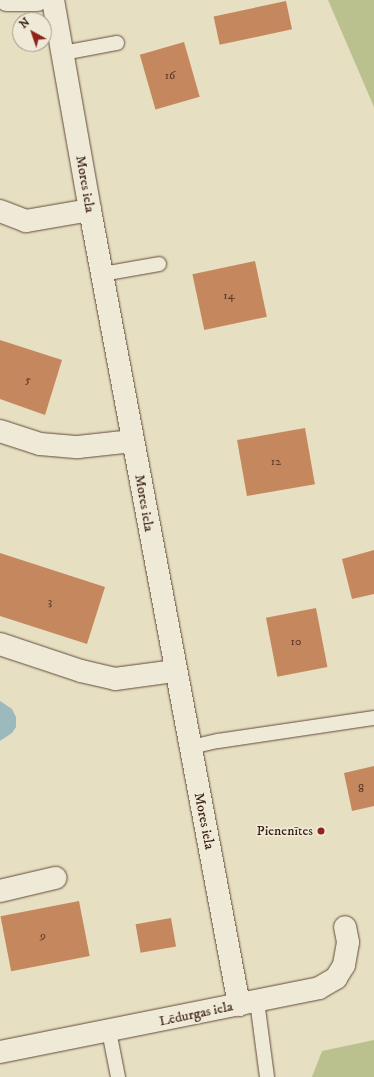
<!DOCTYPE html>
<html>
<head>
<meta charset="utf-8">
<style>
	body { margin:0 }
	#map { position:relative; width:374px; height:1077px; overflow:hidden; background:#e7dfc1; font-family:"IM FELL DW Pica",serif }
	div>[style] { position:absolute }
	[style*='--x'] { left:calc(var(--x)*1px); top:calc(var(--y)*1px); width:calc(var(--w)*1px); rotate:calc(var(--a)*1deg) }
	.green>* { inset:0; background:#bbc08f }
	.water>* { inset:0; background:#9cbabe }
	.building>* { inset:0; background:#c5885e; transform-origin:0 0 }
	.roads { filter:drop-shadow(0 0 1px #624b3c) drop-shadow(0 0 1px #624b3c) }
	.lane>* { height:14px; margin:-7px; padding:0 7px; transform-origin:7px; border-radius:7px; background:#efead7 }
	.street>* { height:22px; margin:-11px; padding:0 11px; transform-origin:11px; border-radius:11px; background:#efead7 }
	.dots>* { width:11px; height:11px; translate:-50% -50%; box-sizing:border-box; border:2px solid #efead7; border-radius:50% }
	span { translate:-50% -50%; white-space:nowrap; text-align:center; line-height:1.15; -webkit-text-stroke:3.5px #efead7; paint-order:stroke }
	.number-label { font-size:12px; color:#5a3623 }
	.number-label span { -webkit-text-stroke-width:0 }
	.street-label { font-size:14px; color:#361a0f }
	.poi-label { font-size:14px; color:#361a0f }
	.right { translate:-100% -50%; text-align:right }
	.north { position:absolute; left:12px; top:12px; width:40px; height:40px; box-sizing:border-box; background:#efead7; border:1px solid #a59787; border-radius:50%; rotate:320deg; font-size:11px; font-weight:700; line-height:16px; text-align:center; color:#361a0f }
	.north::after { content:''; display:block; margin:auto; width:14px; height:18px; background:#8f2418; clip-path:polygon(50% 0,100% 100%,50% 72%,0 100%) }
</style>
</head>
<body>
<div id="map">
	<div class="green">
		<i style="clip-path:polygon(328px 0,374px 0,374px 107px)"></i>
		<i style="clip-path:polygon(374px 1040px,374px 1077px,312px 1077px,322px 1051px)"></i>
	</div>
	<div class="water">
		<i style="clip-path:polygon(0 701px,12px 709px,16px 717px,16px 727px,12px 733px,0 741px)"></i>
	</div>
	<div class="building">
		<i style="left:286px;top:1px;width:29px;height:74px;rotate:78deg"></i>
		<i style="left:184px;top:42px;width:57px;height:46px;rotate:74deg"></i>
		<i style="left:255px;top:261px;width:57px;height:64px;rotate:78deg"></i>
		<i style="clip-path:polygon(0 340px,62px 360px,45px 415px,0 399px)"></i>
		<i style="left:305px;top:428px;width:57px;height:69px;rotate:80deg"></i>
		<i style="clip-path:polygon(374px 550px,374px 594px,352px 599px,342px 559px)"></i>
		<i style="clip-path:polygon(0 553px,105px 587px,87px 644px,0 616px)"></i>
		<i style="left:316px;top:608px;width:60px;height:51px;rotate:79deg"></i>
		<i style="clip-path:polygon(374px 766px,374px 806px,352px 811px,344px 773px)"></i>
		<i style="left:79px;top:901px;width:56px;height:80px;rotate:79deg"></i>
		<i style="left:171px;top:918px;width:29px;height:36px;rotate:80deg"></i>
	</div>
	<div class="roads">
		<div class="lane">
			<i style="--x:63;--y:53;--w:55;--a:-10.5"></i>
			<i style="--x:103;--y:274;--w:57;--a:-10.1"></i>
			<i style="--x:191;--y:747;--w:28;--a:-13"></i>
			<i style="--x:218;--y:741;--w:158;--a:-8.4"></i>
			<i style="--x:257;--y:1001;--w:77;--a:82.5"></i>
			<i style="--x:109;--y:1031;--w:47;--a:78.9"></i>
		</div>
		<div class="street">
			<i style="--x:7;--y:0;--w:30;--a:0"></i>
			<i style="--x:53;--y:0;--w:213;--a:80"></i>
			<i style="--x:90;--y:210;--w:809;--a:79.38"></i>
			<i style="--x:0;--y:211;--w:28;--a:21"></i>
			<i style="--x:26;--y:221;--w:65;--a:-9.8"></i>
			<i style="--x:0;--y:431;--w:42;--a:18"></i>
			<i style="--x:40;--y:444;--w:38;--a:5"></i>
			<i style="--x:78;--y:447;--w:55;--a:-6.2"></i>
			<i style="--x:0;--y:644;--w:85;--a:18.4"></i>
			<i style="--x:81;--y:671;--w:35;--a:13"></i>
			<i style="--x:115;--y:679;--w:61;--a:-7.6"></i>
			<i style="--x:0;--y:891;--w:57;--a:-13.3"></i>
			<i style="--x:0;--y:1052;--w:325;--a:-11.3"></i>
			<i style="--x:319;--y:988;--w:20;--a:-30"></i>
			<i style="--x:336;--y:978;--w:15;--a:-58"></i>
			<i style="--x:344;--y:965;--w:23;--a:-80"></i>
			<i style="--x:348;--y:942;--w:15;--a:-101"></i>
		</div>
	</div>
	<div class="dots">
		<i style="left:321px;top:831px;background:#8f2418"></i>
	</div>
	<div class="number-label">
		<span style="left:170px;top:76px">16</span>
		<span style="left:229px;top:296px">14</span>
		<span style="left:28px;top:380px">5</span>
		<span style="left:276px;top:462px">12</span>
		<span style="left:50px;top:602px">3</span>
		<span style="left:296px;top:642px">10</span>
		<span style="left:361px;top:789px">8</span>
		<span style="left:43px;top:936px">9</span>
	</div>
	<div class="street-label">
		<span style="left:85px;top:184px;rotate:80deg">Mores iela</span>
		<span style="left:144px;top:503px;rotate:80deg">Mores iela</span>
		<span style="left:204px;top:821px;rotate:79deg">Mores iela</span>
		<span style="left:196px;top:1014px;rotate:-12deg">Lēdurgas iela</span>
	</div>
	<div class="poi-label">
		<span class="right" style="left:313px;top:831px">Pienenītes</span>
	</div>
	<div class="north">N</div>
</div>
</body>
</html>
